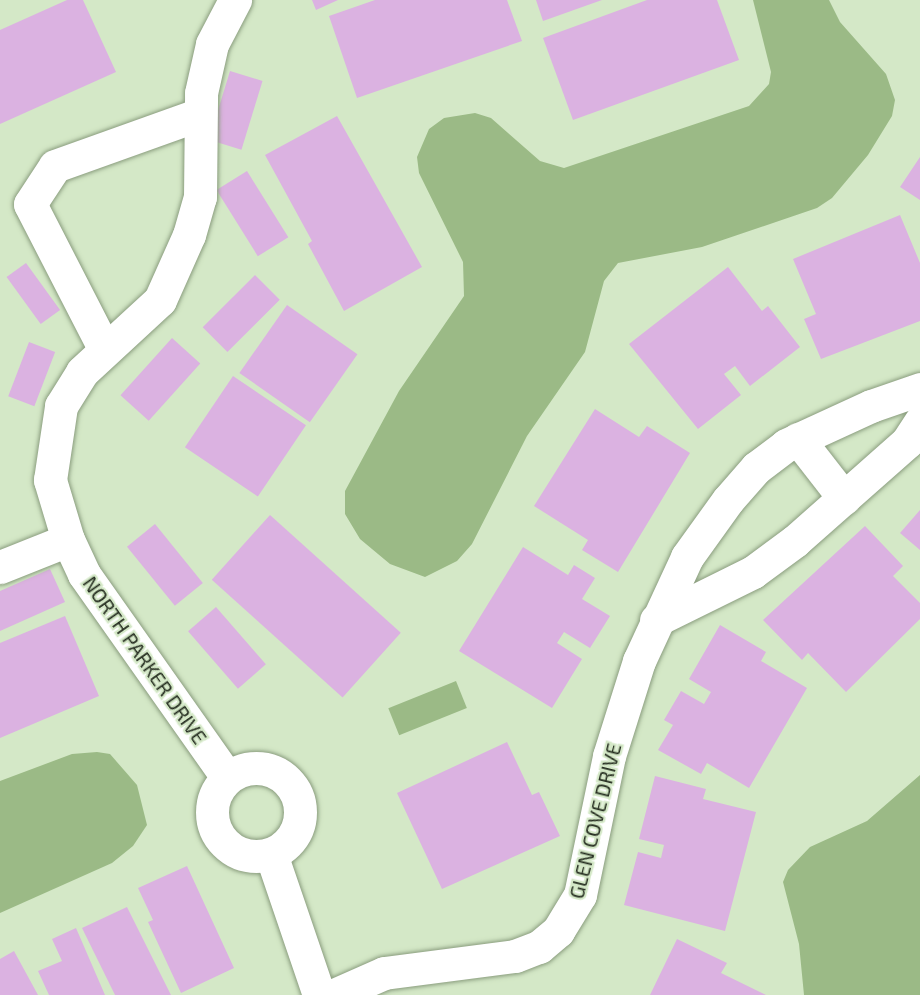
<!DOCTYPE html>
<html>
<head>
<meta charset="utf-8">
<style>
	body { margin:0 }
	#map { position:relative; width:920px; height:995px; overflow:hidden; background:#d4e8c7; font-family:"Exo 2",sans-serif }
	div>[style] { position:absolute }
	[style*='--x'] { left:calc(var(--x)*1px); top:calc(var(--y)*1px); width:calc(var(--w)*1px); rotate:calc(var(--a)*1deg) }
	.water>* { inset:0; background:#9bba86; transform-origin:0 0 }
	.building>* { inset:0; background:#dbb2e1; transform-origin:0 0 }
	.roads { filter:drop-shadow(0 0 2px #8a9d7e) drop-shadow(0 0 2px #8a9d7e) }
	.minor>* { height:33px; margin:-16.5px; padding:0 16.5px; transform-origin:16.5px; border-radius:16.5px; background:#fff }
	.minor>.ring { margin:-16.5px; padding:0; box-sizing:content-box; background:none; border:33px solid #fff; border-radius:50% }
	span { translate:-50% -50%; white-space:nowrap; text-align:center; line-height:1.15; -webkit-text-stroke:4.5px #d4e8c7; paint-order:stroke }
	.street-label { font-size:20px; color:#242c1f }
</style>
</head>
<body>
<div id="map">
	<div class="water">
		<i style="clip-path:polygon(753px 0,829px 0,840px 22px,886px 74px,895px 100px,892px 116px,868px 155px,832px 198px,817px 208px,702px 247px,618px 263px,604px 281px,585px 352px,527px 436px,472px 544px,457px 561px,425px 577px,390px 564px,360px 539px,345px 514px,345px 491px,399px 391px,464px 296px,463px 262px,419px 173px,417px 157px,429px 129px,444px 118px,475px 113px,491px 118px,540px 161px,564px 168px,749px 106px,769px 84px,771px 72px)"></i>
		<i style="left:456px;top:681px;width:29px;height:73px;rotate:68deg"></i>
		<i style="clip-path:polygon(97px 752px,110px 754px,137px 785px,147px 825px,133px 846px,112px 863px,0 913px,0 781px,72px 754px)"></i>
		<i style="clip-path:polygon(920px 775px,920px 995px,804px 995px,799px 944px,783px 882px,788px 870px,810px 847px,867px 821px)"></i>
	</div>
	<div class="building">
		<i style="clip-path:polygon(67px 0,83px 0,116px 72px,0 124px,0 30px)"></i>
		<i style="clip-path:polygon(312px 0,338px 0,316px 10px)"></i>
		<i style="clip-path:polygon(375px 0,507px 0,522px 41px,357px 98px,329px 16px)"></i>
		<i style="clip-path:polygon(536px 0,602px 0,543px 21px)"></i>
		<i style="clip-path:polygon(647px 0,717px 0,739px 60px,573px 120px,543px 38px)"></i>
		<i style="left:230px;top:71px;width:34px;height:72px;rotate:17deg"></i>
		<i style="clip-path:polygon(337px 116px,422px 267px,344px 311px,308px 244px,312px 241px,265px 155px)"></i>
		<i style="clip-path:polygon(920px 157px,920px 200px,900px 187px)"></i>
		<i style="left:247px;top:171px;width:78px;height:36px;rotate:58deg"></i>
		<i style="clip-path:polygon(900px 215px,920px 263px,920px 321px,821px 359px,804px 319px,816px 314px,793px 259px)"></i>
		<i style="left:26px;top:263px;width:58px;height:24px;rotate:54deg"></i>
		<i style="clip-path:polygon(728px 267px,762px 311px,768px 306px,800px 347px,750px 386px,735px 366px,724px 374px,741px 395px,698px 429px,629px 344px)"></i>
		<i style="left:255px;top:275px;width:35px;height:74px;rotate:45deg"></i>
		<i style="left:287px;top:305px;width:86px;height:83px;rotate:35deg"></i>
		<i style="left:172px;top:338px;width:38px;height:77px;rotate:42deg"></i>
		<i style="left:29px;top:342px;width:28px;height:58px;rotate:21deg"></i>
		<i style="left:233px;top:376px;width:88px;height:86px;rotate:34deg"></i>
		<i style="clip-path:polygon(595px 409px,639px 437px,647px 426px,690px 453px,618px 572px,582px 550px,588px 540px,534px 506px)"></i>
		<i style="clip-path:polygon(920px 510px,920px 550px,900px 533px)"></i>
		<i style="left:270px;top:515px;width:176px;height:87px;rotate:42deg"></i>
		<i style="left:155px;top:524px;width:76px;height:36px;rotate:51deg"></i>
		<i style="clip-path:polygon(865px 526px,903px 566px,893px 576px,920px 603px,920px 619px,846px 692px,808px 653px,802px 660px,763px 620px)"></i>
		<i style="clip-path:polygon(523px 547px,568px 575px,574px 565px,595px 578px,582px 599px,610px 616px,590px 648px,564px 632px,557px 643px,582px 659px,552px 708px,459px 651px)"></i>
		<i style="clip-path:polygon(50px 569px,65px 602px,0 631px,0 591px)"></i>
		<i style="left:216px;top:607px;width:76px;height:37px;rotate:49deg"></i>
		<i style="clip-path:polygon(65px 616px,99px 696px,0 738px,0 643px)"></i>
		<i style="clip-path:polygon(720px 625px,766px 652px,761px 661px,807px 688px,749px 788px,707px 763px,701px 774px,658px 750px,673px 725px,664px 720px,681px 691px,704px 704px,711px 692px,689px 679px)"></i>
		<i style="clip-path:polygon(507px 742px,532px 795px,539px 792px,560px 836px,442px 889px,397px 793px)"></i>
		<i style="clip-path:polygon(655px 776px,706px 789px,703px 799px,756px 812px,725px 931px,624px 905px,638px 852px,661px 858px,664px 845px,639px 839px)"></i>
		<i style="clip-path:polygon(187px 866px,234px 968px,181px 993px,148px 922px,153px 920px,138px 888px)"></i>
		<i style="clip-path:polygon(127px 907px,171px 995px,115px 995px,82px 928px)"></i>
		<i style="clip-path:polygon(76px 928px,105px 995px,49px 995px,38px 971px,62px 961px,52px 939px)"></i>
		<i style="clip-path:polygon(677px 939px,727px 963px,721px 973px,766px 995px,650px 995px)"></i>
		<i style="clip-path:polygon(14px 951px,38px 995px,0 995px,0 959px)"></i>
	</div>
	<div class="roads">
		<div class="minor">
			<i style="--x:105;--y:350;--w:164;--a:-117.2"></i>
			<i style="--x:30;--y:204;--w:45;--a:-56.7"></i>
			<i style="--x:55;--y:166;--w:154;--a:-19.7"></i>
			<i style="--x:798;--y:439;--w:75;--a:52.1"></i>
			<i style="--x:0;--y:567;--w:73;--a:-21.7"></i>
			<i style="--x:656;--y:620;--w:108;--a:-26.3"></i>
			<i style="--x:753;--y:572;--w:52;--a:-36.4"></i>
			<i style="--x:795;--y:541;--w:149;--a:-41.5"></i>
			<i style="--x:907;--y:442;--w:24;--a:-57"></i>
			<i class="ring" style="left:212px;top:768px;width:55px;height:55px"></i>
			<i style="--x:227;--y:777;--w:248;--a:-125.2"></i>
			<i style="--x:84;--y:574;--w:38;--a:-115"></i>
			<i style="--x:68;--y:540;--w:63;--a:-106.7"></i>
			<i style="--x:50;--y:480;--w:75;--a:-81.5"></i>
			<i style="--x:61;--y:406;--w:40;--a:-58"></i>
			<i style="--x:82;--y:372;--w:106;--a:-42.7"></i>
			<i style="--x:160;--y:300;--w:71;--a:-66"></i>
			<i style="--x:189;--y:235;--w:40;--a:-74"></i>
			<i style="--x:200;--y:197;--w:104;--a:-89.4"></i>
			<i style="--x:201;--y:93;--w:50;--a:-77.3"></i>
			<i style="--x:212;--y:44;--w:50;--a:-62.4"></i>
			<i style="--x:271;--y:854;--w:149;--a:71.2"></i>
			<i style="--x:334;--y:995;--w:55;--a:-23.7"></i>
			<i style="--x:384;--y:973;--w:132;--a:-7.4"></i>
			<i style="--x:515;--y:956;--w:26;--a:-21"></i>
			<i style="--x:539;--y:947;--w:25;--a:-40"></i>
			<i style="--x:558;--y:931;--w:42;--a:-58.6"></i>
			<i style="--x:580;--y:895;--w:142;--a:-78.2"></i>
			<i style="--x:609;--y:756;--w:100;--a:-72.5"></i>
			<i style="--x:639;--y:661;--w:115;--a:-65.2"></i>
			<i style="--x:687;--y:557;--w:70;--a:-54.3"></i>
			<i style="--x:728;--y:500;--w:43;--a:-48.8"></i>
			<i style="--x:756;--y:468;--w:38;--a:-37"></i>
			<i style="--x:786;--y:445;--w:94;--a:-24.6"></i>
			<i style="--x:871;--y:406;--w:52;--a:-19.1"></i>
		</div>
	</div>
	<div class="street-label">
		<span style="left:145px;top:660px;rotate:55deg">NORTH PARKER DRIVE</span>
		<span style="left:595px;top:821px;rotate:-76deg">GLEN COVE DRIVE</span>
	</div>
</div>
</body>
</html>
